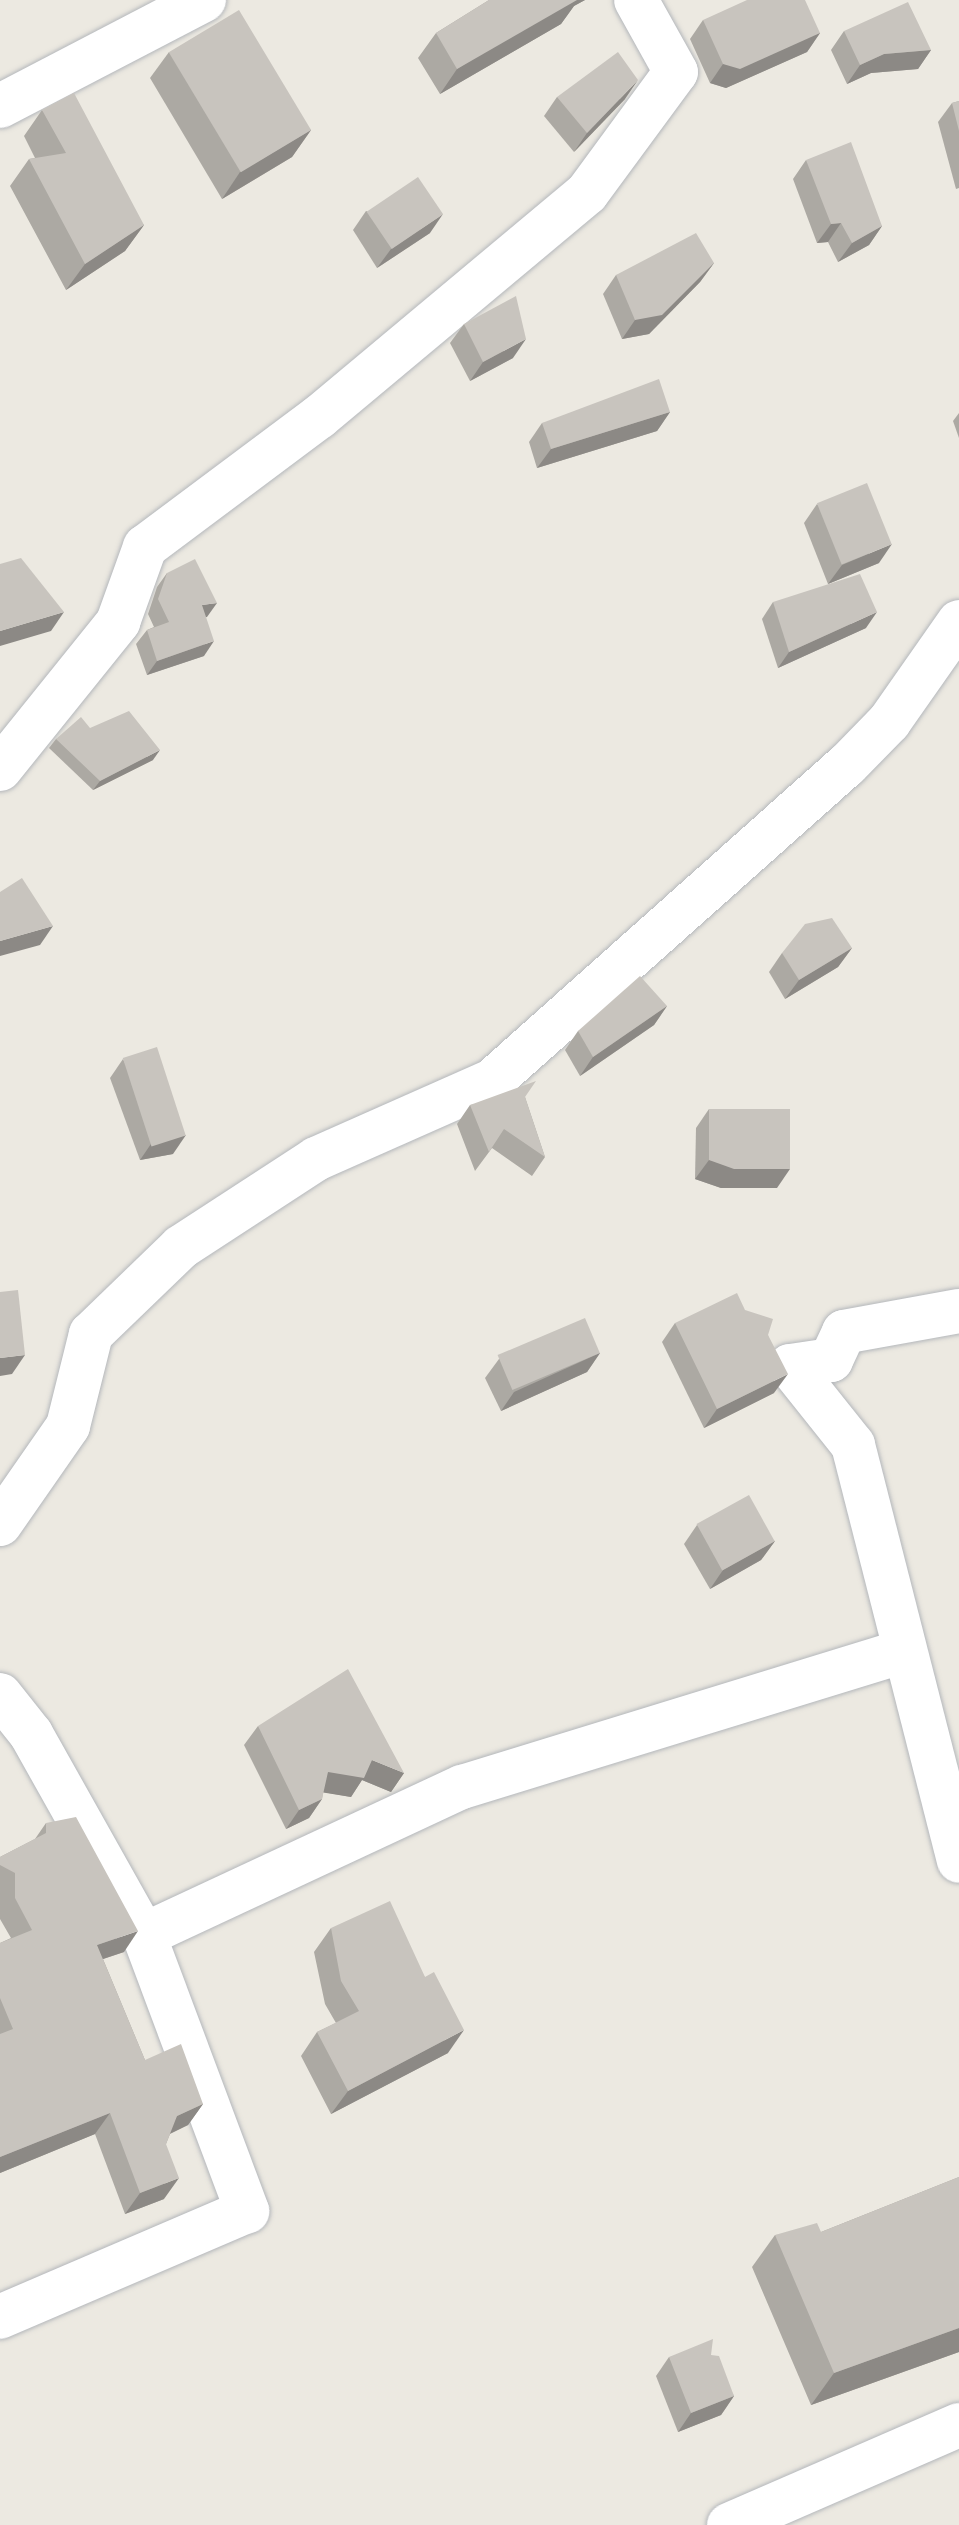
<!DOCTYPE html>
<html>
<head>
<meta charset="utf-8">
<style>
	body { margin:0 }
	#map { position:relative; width:959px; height:2525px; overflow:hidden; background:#ece9e1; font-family:"Fira Sans",sans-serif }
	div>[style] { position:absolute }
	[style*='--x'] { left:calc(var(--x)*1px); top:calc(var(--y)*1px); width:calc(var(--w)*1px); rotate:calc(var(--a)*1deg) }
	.roads { filter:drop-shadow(0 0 2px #b4b7bb) drop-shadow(0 0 2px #b4b7bb) }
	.street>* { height:44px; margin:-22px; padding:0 22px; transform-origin:22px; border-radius:22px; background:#fff }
	.wall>* { inset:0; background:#aca9a3 }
	.shaded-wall>* { inset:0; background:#8c8985 }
	.building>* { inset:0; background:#c8c4be; transform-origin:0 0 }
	span { translate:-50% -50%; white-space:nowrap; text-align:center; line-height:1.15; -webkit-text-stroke:8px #fff; paint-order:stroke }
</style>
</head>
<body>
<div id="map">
	<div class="roads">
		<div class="street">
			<i style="--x:0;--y:106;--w:230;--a:-27.5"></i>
			<i style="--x:0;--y:769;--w:189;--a:-51.2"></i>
			<i style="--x:118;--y:622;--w:80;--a:-70.2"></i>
			<i style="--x:145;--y:547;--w:217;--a:-36.8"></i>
			<i style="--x:319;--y:417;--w:349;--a:-39.9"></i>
			<i style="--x:587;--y:193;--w:150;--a:-53.7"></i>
			<i style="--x:676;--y:72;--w:82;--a:-119.1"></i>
			<i style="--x:959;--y:1311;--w:117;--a:169.7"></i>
			<i style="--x:844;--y:1332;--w:31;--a:115"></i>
			<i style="--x:831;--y:1360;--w:41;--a:171.7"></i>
			<i style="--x:790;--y:1366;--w:101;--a:51.4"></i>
			<i style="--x:853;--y:1445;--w:429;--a:75.7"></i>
			<i style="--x:0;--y:1524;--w:119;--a:-55.2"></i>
			<i style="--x:68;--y:1426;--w:95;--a:-76"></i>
			<i style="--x:91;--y:1334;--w:125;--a:-44"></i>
			<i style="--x:181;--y:1247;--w:161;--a:-33.1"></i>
			<i style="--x:316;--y:1159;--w:193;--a:-23.9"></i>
			<i style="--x:492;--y:1081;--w:474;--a:-41.7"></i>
			<i style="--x:846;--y:766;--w:62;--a:-45.7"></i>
			<i style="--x:889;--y:722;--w:122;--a:-55"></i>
			<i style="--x:0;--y:1695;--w:50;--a:51.5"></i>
			<i style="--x:31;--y:1734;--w:231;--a:60.7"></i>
			<i style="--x:144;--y:1935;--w:295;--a:69.5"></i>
			<i style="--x:247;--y:2211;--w:269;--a:156.8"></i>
			<i style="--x:144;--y:1935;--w:351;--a:-25"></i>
			<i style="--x:462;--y:1787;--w:461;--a:-17.1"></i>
			<i style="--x:729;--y:2525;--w:251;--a:-23.5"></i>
		</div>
	</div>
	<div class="wall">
		<i style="clip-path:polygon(489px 0,585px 0,574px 6px,561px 24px,440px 94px,418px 58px,436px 33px)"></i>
		<i style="clip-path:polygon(703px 20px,820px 33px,807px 52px,726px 88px,710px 83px,690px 39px)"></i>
		<i style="clip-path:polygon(844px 31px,931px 50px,918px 69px,871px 73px,847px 84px,831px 50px)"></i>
		<i style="clip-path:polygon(169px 52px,311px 130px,292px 157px,222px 199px,150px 78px)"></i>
		<i style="clip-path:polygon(557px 97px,625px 99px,574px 152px,544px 116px)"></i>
		<i style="clip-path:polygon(959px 101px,959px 188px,956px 189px,938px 122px,952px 103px)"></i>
		<i style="clip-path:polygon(42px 110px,144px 225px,125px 251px,66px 290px,10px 186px,29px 159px,35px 158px,24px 136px)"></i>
		<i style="clip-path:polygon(806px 160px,882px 226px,869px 245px,838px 262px,828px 242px,817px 243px,793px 179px)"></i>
		<i style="clip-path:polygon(366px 211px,430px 233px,377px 268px,353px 230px)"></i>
		<i style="clip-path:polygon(714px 263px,700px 282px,649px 334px,622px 339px,603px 294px,616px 275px)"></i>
		<i style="clip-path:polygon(464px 324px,513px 358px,470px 381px,450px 343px)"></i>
		<i style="clip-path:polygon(670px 412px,657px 431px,537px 468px,529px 442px,542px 423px)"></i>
		<i style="clip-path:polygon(959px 413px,959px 438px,953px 421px)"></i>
		<i style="clip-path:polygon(817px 504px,879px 563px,828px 584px,804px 523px)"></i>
		<i style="clip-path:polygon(167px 573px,207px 617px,206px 617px,204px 656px,147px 675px,136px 644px,147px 630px,154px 627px,148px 614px,157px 587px)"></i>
		<i style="clip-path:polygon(773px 602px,866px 628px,778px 668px,762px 619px)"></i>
		<i style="clip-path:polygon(90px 728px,153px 760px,93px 790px,49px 748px,56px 739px)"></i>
		<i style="clip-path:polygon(852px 948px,838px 967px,785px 999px,769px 972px,782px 953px)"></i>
		<i style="clip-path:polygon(667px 1006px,654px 1025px,580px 1076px,565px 1050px,578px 1031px)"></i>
		<i style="clip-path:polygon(123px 1059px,173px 1154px,140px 1160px,110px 1078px)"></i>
		<i style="clip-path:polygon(525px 1097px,545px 1157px,532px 1176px,492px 1148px,475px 1171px,457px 1124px,470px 1105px)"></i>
		<i style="clip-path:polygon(709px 1109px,777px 1188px,721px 1188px,695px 1179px,696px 1128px)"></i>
		<i style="clip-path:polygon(675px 1323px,768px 1335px,774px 1393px,704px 1428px,662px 1342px)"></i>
		<i style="clip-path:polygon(600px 1353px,587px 1372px,501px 1411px,485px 1378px,499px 1359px)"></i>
		<i style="clip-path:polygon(697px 1525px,775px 1541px,761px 1560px,710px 1589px,684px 1544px)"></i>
		<i style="clip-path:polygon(258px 1726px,404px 1773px,391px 1792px,362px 1780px,351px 1797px,323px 1792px,322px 1799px,309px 1818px,286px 1829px,244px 1745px)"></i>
		<i style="clip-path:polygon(46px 1823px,124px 1952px,103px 1959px,145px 2060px,203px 2104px,188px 2125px,170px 2134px,166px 2144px,164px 2199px,125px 2214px,95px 2134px,0 2173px,0 1943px,11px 1938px,0 1919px,0 1857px,35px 1839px)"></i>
		<i style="clip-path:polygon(331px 1928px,425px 1977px,448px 2053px,331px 2114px,301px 2056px,317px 2032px,336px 2023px,325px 2004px,314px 1952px)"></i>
		<i style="clip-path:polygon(959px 2177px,959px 2352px,811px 2405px,752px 2267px,775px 2235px,821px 2232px)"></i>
		<i style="clip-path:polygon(711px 2355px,734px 2396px,721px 2415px,678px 2432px,656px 2376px,669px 2357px)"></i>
	</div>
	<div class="shaded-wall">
		<i style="clip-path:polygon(567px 0,585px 0,574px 6px,561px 24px,440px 94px,457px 69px)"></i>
		<i style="clip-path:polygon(820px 33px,807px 52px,726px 88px,710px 83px,723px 64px)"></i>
		<i style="clip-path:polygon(931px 50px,918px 69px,871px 73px,847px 84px,860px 65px,884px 54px)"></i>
		<i style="clip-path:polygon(638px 80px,625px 99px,574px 152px,587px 133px)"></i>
		<i style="clip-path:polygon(311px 130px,292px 157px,222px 199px,240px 172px)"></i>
		<i style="clip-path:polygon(443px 214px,430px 233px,377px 268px,391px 249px)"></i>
		<i style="clip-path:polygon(841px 223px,828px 242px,817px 243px,831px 224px)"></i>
		<i style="clip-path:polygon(144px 225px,125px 251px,66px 290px,85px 264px)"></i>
		<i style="clip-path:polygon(882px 226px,869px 245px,838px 262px,852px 243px)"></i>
		<i style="clip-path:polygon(714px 263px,700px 282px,649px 334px,622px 339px,635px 320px)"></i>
		<i style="clip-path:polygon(526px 339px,513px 358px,470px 381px,483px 362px)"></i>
		<i style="clip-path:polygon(670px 412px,657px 431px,537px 468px,551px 449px)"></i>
		<i style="clip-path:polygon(892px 544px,879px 563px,828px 584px,842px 565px)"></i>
		<i style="clip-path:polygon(217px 603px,207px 617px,191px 620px,202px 605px)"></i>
		<i style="clip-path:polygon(64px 612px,51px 631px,0 646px,0 631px)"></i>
		<i style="clip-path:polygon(877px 612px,866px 628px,778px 668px,789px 652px)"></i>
		<i style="clip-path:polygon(214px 641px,204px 656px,147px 675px,157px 661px)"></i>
		<i style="clip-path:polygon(160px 750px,153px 760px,93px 790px,100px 781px)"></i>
		<i style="clip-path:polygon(53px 926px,40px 945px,0 956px,0 941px)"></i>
		<i style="clip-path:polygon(852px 948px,838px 967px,785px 999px,799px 980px)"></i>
		<i style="clip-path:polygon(667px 1006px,654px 1025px,580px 1076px,593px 1057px)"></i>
		<i style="clip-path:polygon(186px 1135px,173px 1154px,140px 1160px,153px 1141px)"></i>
		<i style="clip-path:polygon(709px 1160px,790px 1169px,777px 1188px,721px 1188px,695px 1179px)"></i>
		<i style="clip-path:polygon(600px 1353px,587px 1372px,501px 1411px,514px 1392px)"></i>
		<i style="clip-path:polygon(25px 1355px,12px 1374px,0 1376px,0 1358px)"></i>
		<i style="clip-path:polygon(788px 1374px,774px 1393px,704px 1428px,717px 1409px)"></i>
		<i style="clip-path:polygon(775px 1541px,761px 1560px,710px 1589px,723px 1570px)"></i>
		<i style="clip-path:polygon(372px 1760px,404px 1773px,391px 1792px,362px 1780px,351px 1797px,314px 1791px,328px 1772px)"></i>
		<i style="clip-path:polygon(322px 1799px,309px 1818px,286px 1829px,299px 1810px)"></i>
		<i style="clip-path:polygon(138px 1931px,124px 1952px,82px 1966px,97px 1945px)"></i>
		<i style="clip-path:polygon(464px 2030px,448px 2053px,331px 2114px,348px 2091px)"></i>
		<i style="clip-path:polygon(203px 2104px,188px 2125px,163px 2137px,177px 2116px)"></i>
		<i style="clip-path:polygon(110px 2113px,95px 2134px,0 2173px,0 2157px)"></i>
		<i style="clip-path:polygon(179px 2178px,164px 2199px,125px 2214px,140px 2193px)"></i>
		<i style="clip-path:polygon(959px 2328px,959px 2352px,811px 2405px,834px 2373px)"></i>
		<i style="clip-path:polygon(734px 2396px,721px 2415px,678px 2432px,691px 2413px)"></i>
	</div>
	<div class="building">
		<i style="clip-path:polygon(489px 0,577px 0,457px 69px,436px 33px)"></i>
		<i style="clip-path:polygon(747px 0,805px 0,820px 33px,740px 69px,723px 64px,703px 20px)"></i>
		<i style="clip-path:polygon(908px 2px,931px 50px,884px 54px,860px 65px,844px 31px)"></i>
		<i style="left:239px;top:10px;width:140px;height:82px;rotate:59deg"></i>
		<i style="clip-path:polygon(618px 52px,638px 80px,587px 133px,557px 97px)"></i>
		<i style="clip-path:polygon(74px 93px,144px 225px,85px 264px,29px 159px,66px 153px,42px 110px)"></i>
		<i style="clip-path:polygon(959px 101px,959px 131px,952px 103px)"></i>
		<i style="clip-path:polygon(851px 142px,882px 226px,852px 243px,841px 223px,831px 224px,806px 160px)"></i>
		<i style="left:418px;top:177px;width:45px;height:62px;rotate:56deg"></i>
		<i style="clip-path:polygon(696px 233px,714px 263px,662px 315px,635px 320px,616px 275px)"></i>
		<i style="clip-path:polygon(516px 296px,526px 339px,483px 362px,464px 324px)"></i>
		<i style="clip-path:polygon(659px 379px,670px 412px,551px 449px,542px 423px)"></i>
		<i style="left:867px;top:483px;width:66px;height:54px;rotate:68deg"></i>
		<i style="clip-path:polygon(21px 558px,64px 612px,0 631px,0 564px)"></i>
		<i style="clip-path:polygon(195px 559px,217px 603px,202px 605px,214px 641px,157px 661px,147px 630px,169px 622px,158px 599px,167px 573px)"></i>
		<i style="clip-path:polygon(860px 574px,877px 612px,789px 652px,773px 602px)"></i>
		<i style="clip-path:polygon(129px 711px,160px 750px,100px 781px,56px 739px,81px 717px,90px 728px)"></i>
		<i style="clip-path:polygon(22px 878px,53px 926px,0 941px,0 892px)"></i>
		<i style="clip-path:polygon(832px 918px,852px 948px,799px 980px,782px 953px,805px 924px)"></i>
		<i style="clip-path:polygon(640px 976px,667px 1006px,593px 1057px,578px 1031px)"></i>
		<i style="left:157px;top:1047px;width:93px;height:36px;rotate:72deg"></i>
		<i style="clip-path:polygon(536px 1081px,525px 1097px,545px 1157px,504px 1129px,489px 1152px,470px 1105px)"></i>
		<i style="clip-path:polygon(709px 1109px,790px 1109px,790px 1169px,734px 1169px,709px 1160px)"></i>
		<i style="clip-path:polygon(18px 1290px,25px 1355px,0 1358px,0 1292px)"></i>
		<i style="clip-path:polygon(737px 1293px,745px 1310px,773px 1319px,768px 1335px,788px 1374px,717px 1409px,675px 1323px)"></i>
		<i style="left:585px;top:1318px;width:38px;height:95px;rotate:67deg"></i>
		<i style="left:749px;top:1495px;width:53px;height:60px;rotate:61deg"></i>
		<i style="clip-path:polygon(348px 1669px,404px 1773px,372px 1760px,364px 1778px,328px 1772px,322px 1799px,299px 1810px,258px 1726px)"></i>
		<i style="clip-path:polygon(76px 1817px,138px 1931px,97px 1945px,145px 2060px,181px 2044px,203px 2104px,177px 2116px,166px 2144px,179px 2178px,140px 2193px,110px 2113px,0 2157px,0 2034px,13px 2029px,0 1998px,0 1943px,32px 1930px,15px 1898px,15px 1873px,0 1865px,0 1857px,46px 1833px,46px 1823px)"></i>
		<i style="clip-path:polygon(390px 1901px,425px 1977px,434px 1972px,464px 2030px,348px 2091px,317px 2032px,359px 2011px,341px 1981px,331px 1928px)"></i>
		<i style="clip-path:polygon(959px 2177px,959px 2328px,834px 2373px,775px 2235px,817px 2223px,821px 2232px)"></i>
		<i style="clip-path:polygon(713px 2339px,711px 2355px,719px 2356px,734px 2396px,691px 2413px,669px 2357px)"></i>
	</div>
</div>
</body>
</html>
